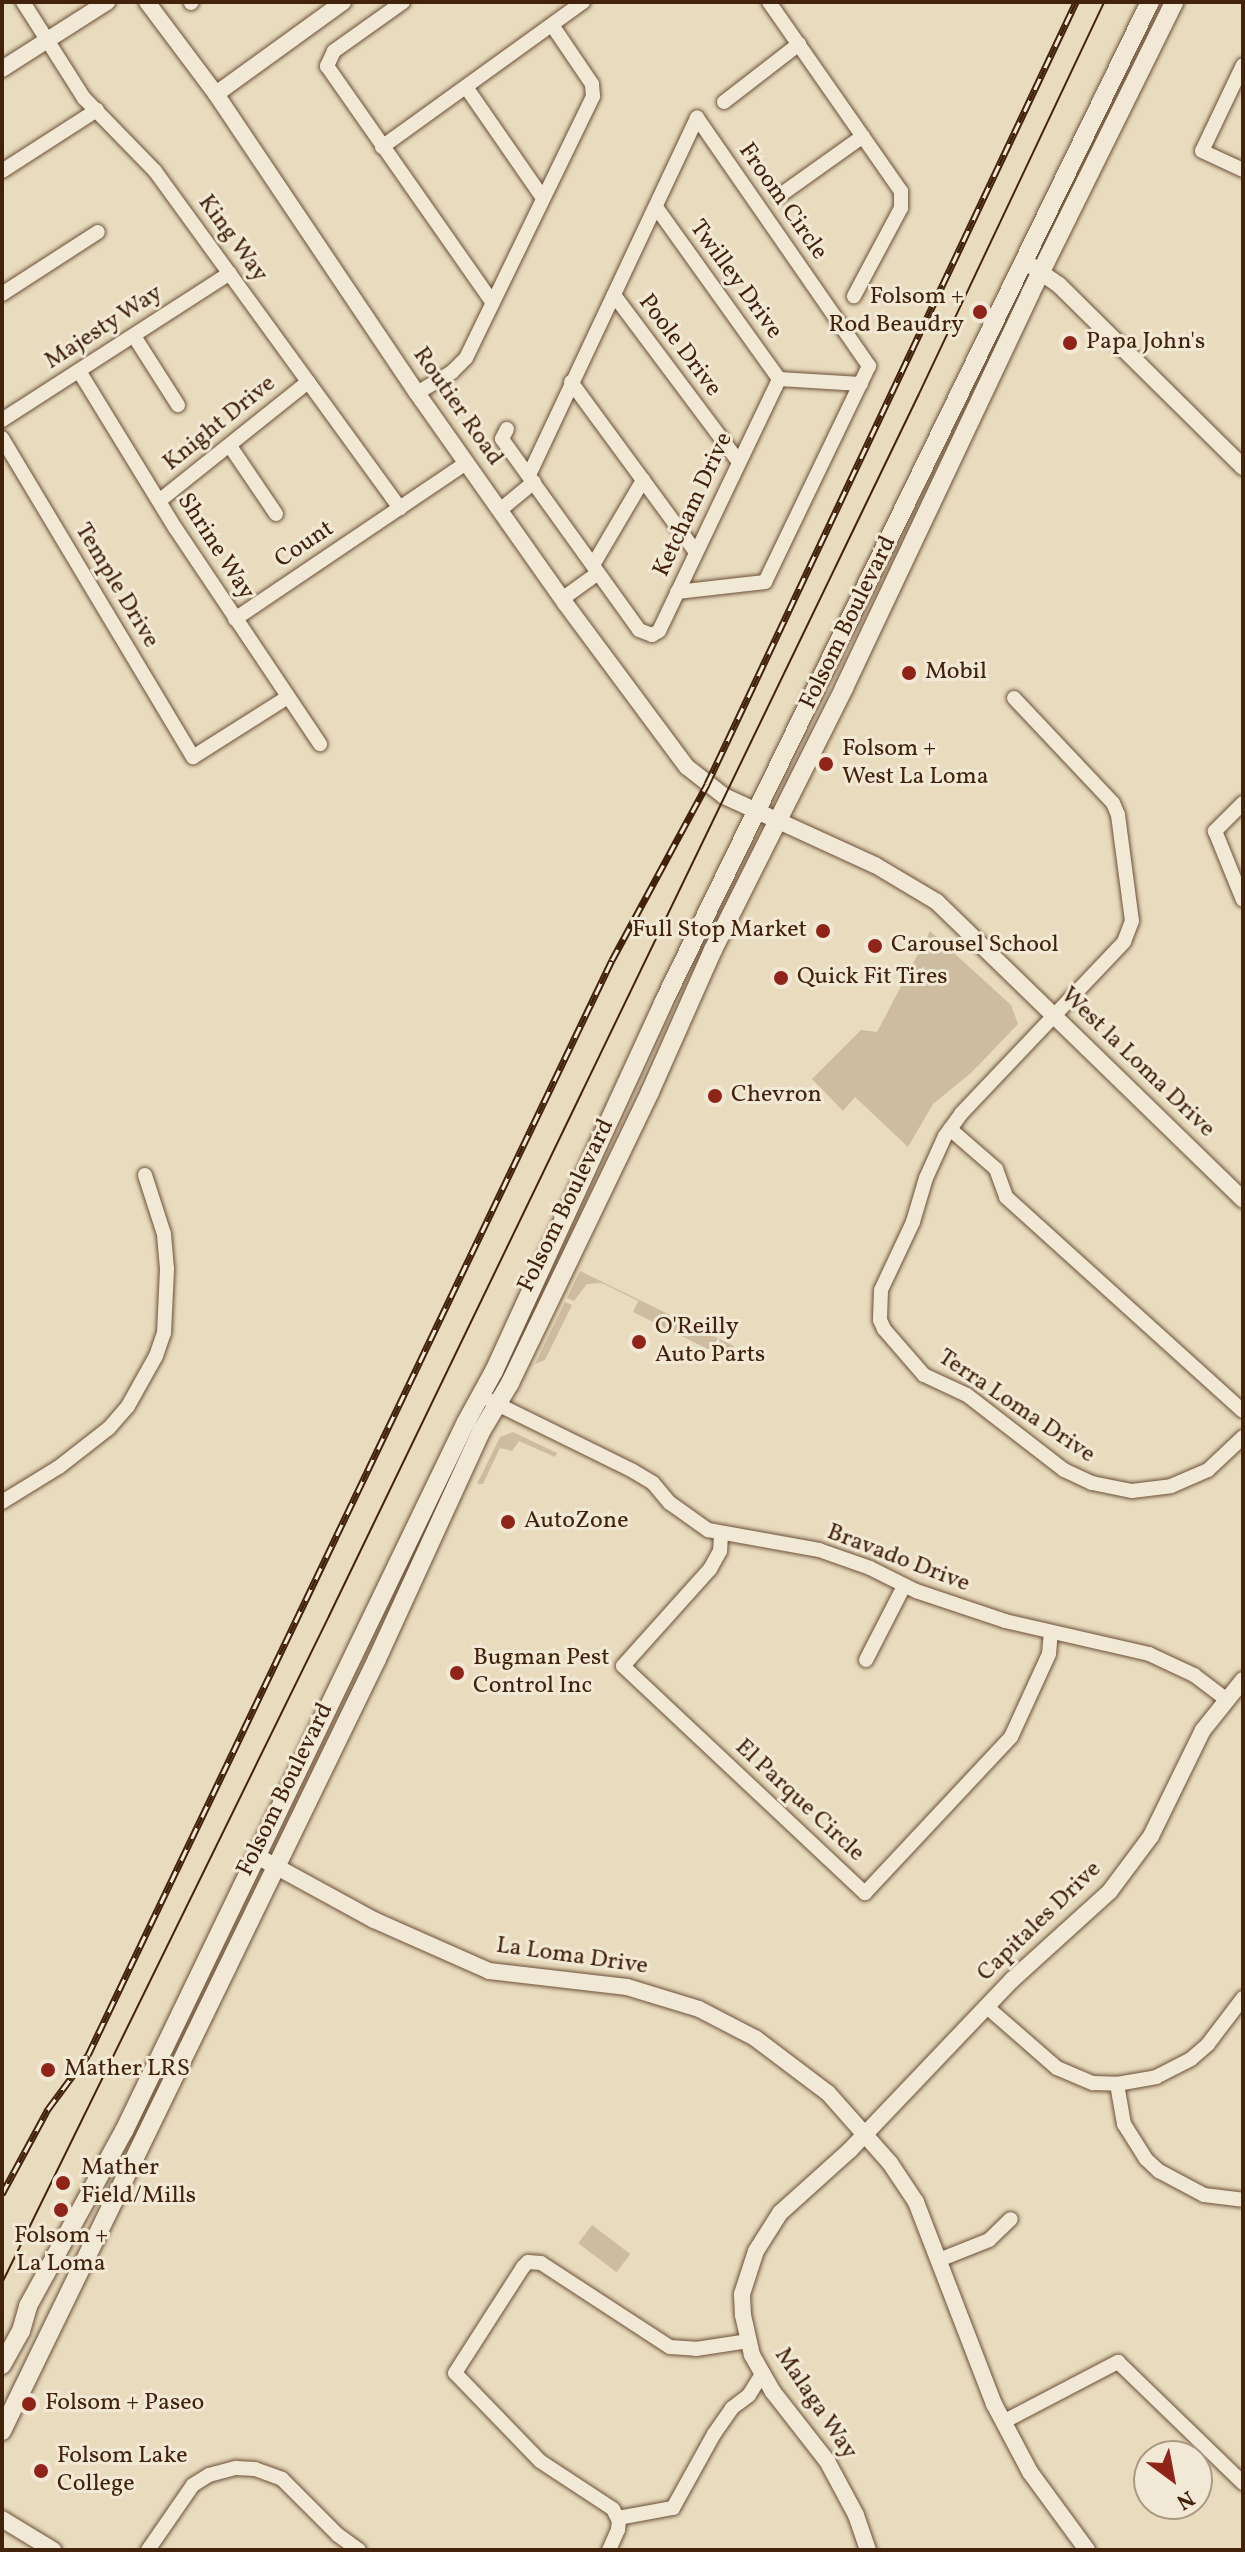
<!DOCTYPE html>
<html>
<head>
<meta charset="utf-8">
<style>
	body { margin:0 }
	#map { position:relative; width:1245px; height:2552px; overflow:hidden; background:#e9dcbe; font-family:Vollkorn,serif }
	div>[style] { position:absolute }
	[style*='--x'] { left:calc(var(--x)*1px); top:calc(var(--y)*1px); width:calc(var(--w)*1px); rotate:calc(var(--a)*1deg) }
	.green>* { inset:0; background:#cdbca0; transform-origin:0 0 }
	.roads { filter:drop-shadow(0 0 2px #6c5038) drop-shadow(0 0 2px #6c5038) }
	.minor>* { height:14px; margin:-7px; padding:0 7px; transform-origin:7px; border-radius:7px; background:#f1e8d5 }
	.tertiary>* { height:16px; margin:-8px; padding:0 8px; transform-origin:8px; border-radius:8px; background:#f1e8d5 }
	.secondary>* { height:18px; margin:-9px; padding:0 9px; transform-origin:9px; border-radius:9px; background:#f1e8d5 }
	.tram>* { height:2px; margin:-1px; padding:0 1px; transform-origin:1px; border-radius:1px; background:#42220b }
	.rail>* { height:7px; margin-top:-3.5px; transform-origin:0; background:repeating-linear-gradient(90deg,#f1e8d5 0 12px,#42220b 0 24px); box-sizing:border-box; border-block:2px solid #42220b }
	.dots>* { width:22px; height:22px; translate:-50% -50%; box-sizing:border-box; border:4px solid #f1e8d5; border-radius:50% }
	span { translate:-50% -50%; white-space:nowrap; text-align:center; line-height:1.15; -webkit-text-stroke:6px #f1e8d5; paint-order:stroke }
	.street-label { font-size:24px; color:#42220b }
	.poi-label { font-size:24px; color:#42220b }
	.right { translate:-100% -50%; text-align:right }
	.left { translate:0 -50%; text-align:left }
	.frame { position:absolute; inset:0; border:4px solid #42220b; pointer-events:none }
	.north { position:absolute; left:1133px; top:2440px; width:80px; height:80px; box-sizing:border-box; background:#f1e8d5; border:2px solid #ab9984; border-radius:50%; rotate:148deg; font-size:22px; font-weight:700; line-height:32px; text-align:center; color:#42220b }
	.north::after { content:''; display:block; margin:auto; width:28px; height:36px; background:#8f2418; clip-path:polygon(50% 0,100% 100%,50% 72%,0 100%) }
</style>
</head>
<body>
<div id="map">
	<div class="green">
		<i style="clip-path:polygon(930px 931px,1011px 1005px,1018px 1024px,972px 1072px,933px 1104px,908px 1147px,855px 1097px,843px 1111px,812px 1079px,861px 1030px,877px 1032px)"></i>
		<i style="clip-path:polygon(580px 1271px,734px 1346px,728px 1359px,633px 1312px,638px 1301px,602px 1283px,587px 1284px,574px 1301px,567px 1298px)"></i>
		<i style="clip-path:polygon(565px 1302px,572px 1305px,545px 1360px,535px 1364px)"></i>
		<i style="clip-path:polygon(513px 1432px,557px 1453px,555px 1457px,519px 1441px,512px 1451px,500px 1448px,483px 1484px,477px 1484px,500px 1437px)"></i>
		<i style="left:592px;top:2225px;width:48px;height:23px;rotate:37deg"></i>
	</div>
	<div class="roads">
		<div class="minor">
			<i style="--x:23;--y:2;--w:114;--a:57.6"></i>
			<i style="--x:84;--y:98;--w:102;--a:45.8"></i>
			<i style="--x:155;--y:171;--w:417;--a:54"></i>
			<i style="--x:403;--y:2;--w:85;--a:144.6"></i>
			<i style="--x:334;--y:51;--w:17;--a:115"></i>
			<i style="--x:327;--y:66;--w:288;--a:55"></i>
			<i style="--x:769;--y:2;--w:231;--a:55.1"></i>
			<i style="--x:901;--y:191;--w:17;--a:90"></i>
			<i style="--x:901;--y:208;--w:100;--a:118.1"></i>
			<i style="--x:191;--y:3;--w:1;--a:-45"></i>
			<i style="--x:1243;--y:65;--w:95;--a:115.5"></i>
			<i style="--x:1202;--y:151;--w:45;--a:24.9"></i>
			<i style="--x:466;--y:87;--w:135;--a:55.3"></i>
			<i style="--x:724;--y:102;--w:95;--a:-37.7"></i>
			<i style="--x:382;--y:147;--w:248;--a:-35.8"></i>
			<i style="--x:2;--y:171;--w:113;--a:-32.7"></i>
			<i style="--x:779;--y:196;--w:103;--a:-35.5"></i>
			<i style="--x:656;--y:207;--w:211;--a:54.4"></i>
			<i style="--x:2;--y:294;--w:114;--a:-32.9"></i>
			<i style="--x:614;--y:295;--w:207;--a:53.2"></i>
			<i style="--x:134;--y:336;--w:82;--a:57.5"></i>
			<i style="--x:79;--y:371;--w:185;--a:58.5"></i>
			<i style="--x:176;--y:529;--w:259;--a:56.2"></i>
			<i style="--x:571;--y:382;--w:211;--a:53.7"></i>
			<i style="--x:417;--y:393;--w:41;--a:-31"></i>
			<i style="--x:452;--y:372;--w:20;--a:-45"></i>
			<i style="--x:466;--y:358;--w:291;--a:-64.1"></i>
			<i style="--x:593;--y:96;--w:12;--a:-95"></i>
			<i style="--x:592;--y:84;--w:71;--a:-124.1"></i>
			<i style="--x:2;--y:420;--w:271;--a:-32.8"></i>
			<i style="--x:507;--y:429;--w:11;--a:117"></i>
			<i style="--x:502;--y:439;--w:235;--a:54.3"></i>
			<i style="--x:639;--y:630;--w:14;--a:21"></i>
			<i style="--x:652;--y:635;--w:8;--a:-30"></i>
			<i style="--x:659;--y:631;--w:279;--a:-64.5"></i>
			<i style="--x:779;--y:379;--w:82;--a:3.5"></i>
			<i style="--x:2;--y:438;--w:372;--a:59.1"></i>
			<i style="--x:193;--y:757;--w:112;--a:-32.3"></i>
			<i style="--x:230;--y:446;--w:82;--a:55.9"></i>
			<i style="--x:529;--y:475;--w:395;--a:-64.8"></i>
			<i style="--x:159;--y:501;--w:191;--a:-38.6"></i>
			<i style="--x:500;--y:510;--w:44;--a:-39.5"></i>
			<i style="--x:593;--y:565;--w:99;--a:-59.5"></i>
			<i style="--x:677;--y:592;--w:89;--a:-6.5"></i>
			<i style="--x:765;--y:582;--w:240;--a:-64.3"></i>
			<i style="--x:869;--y:366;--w:302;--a:-124.7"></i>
			<i style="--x:562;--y:599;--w:44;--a:-35.8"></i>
			<i style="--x:235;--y:619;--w:279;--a:-34"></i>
			<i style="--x:1014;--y:698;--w:144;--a:46.7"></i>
			<i style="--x:1113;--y:803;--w:13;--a:67"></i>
			<i style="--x:1118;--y:815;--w:107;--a:82.5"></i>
			<i style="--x:1132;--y:921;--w:22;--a:111"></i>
			<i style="--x:1124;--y:942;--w:237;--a:133.5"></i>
			<i style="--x:961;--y:1114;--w:27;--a:126"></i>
			<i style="--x:945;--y:1136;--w:46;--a:114.3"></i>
			<i style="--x:926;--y:1178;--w:46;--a:106.5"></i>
			<i style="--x:913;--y:1222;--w:75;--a:115.2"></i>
			<i style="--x:881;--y:1290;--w:30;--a:92"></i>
			<i style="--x:880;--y:1320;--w:10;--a:66"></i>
			<i style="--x:884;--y:1329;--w:61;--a:49"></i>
			<i style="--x:924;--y:1375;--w:47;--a:24.9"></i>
			<i style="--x:967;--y:1395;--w:123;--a:37.7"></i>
			<i style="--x:1064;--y:1470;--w:31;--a:25"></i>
			<i style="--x:1092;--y:1483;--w:41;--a:11.3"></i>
			<i style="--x:1132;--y:1491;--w:39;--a:-7"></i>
			<i style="--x:1171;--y:1486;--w:40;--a:-23.4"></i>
			<i style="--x:1208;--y:1470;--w:48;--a:-43.3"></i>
			<i style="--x:1243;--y:803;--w:40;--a:135"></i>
			<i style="--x:1215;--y:831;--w:74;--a:67.9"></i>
			<i style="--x:950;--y:1129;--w:61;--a:41"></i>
			<i style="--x:996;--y:1169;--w:30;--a:70"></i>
			<i style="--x:1006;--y:1197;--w:319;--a:42.1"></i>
			<i style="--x:491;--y:1401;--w:158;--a:26.2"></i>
			<i style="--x:633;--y:1471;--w:23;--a:31"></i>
			<i style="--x:653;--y:1483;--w:26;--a:50"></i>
			<i style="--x:670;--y:1503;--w:47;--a:35.4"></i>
			<i style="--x:708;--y:1530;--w:113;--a:10.2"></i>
			<i style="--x:819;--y:1550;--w:54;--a:19.4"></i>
			<i style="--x:870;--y:1568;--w:51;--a:26.6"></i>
			<i style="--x:916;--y:1591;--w:94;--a:18.6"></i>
			<i style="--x:1005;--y:1621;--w:148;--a:12.9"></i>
			<i style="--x:1149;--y:1654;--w:50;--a:25"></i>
			<i style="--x:1194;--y:1675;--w:39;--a:37"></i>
			<i style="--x:2;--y:1502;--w:67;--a:-31.6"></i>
			<i style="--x:59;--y:1467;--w:63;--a:-38"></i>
			<i style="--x:109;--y:1428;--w:29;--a:-49"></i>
			<i style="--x:128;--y:1406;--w:57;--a:-60.8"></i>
			<i style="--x:156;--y:1356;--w:24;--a:-71"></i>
			<i style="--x:164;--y:1333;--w:64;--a:-87.3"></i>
			<i style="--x:167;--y:1269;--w:35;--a:-95"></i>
			<i style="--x:164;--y:1234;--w:62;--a:-107.9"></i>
			<i style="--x:721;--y:1534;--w:17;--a:93"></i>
			<i style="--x:720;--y:1551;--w:21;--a:119"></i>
			<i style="--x:710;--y:1569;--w:130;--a:131.9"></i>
			<i style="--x:623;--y:1666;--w:332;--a:43.2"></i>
			<i style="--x:865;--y:1893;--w:214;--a:-46.9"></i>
			<i style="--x:1011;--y:1737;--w:91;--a:-65.4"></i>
			<i style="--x:1049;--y:1654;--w:21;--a:-85"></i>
			<i style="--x:866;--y:1660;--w:83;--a:-62.8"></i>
			<i style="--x:987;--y:2007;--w:93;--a:41.1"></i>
			<i style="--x:1057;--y:2068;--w:39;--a:23"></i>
			<i style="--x:1093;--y:2083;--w:24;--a:2"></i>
			<i style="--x:1117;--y:2084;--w:40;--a:-10"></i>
			<i style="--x:1156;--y:2077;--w:39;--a:-27"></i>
			<i style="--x:1191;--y:2059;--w:23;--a:-41"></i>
			<i style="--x:1208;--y:2044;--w:58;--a:-52.7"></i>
			<i style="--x:1117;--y:2084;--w:41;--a:80.1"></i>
			<i style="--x:1124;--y:2124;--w:41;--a:57.8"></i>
			<i style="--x:1146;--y:2159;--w:18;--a:43"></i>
			<i style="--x:1159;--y:2171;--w:51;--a:28.1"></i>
			<i style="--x:1204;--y:2195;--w:39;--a:7"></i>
			<i style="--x:939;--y:2260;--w:54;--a:-21.8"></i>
			<i style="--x:989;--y:2240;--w:30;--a:-44"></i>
			<i style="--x:1003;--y:2422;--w:130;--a:-27.6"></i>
			<i style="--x:1118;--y:2362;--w:174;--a:44.1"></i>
			<i style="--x:618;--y:2518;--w:56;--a:-10.3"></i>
			<i style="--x:673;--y:2508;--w:85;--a:-61"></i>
			<i style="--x:714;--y:2434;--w:32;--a:-55"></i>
			<i style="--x:732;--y:2408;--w:21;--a:-37"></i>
			<i style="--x:749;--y:2395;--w:25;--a:-58"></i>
			<i style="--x:148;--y:2550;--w:79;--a:-55.3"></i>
			<i style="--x:193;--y:2485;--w:19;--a:-32"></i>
			<i style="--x:209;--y:2475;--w:28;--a:-15"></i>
			<i style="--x:236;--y:2468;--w:19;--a:3"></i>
			<i style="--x:255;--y:2469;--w:29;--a:20"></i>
			<i style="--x:282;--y:2479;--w:79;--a:45"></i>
			<i style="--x:338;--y:2535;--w:26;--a:36"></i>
			<i style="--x:609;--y:2550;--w:22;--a:-66"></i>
			<i style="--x:618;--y:2530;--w:9;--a:-84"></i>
			<i style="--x:619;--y:2521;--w:13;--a:-117"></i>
			<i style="--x:613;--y:2509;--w:87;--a:-146.7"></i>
			<i style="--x:540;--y:2461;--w:122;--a:-134"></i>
			<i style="--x:455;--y:2373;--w:126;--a:-57.3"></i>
			<i style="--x:523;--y:2267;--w:7;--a:-45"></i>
			<i style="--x:528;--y:2262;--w:13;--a:4"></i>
			<i style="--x:541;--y:2263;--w:154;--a:33.1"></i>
			<i style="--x:670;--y:2347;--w:26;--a:4"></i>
			<i style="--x:696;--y:2349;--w:53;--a:-8.7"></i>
		</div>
		<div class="tertiary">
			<i style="--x:147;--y:2;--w:115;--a:53.1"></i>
			<i style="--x:216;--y:94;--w:360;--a:56.1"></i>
			<i style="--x:417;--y:393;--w:257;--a:54.8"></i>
			<i style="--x:565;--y:603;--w:204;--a:53.4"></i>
			<i style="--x:687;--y:767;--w:47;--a:38.1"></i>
			<i style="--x:724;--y:796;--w:166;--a:24.6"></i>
			<i style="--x:875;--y:865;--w:72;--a:30.8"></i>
			<i style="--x:937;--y:902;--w:427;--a:44.2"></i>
			<i style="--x:2;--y:69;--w:125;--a:-32.5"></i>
			<i style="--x:216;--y:94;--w:157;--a:-35.9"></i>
			<i style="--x:1026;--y:262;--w:40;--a:34.9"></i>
			<i style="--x:1059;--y:285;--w:259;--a:44.7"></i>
			<i style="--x:257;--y:1856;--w:133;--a:28.7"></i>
			<i style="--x:374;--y:1920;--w:126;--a:23.9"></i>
			<i style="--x:489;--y:1971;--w:139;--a:6.6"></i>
			<i style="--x:627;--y:1987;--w:75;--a:17"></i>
			<i style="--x:699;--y:2009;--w:63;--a:27.4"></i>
			<i style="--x:755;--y:2038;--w:91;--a:37"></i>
			<i style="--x:828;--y:2093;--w:94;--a:48.5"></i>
			<i style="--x:890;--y:2163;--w:47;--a:56.3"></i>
			<i style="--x:916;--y:2202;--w:217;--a:68.9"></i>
			<i style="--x:994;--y:2404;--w:77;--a:62.1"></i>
			<i style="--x:1030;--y:2472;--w:97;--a:53.8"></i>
			<i style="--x:2;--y:2519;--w:60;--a:31.3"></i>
			<i style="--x:868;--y:2550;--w:37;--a:-109"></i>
			<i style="--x:856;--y:2515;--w:61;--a:-118.2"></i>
			<i style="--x:827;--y:2461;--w:88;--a:-128"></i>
			<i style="--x:773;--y:2392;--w:43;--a:-119.6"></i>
			<i style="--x:752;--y:2355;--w:41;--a:-102.7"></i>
			<i style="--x:743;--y:2315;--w:21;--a:-93"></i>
			<i style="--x:742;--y:2294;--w:45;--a:-72"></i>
			<i style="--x:756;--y:2251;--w:45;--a:-57.7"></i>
			<i style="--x:780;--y:2213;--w:94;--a:-42"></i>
			<i style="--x:850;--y:2150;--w:235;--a:-46.4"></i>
			<i style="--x:1012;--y:1980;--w:132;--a:-42.2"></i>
			<i style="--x:1110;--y:1891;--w:69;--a:-53.3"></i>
			<i style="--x:1151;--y:1836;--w:118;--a:-63.9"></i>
			<i style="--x:1203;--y:1730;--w:64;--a:-51.3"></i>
		</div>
		<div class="secondary">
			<i style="--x:2;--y:2365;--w:39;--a:-61"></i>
			<i style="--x:21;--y:2331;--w:26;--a:-74"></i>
			<i style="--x:28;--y:2306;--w:200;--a:-61.3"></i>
			<i style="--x:124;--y:2131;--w:787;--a:-64.25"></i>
			<i style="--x:466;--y:1422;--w:58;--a:-61.2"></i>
			<i style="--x:494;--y:1371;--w:405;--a:-65.3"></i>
			<i style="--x:663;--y:1003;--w:1113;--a:-64.06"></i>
			<i style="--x:2;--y:2431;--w:858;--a:-64.09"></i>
			<i style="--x:377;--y:1659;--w:252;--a:-65.4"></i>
			<i style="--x:482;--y:1430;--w:55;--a:-59.2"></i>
			<i style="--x:510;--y:1383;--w:323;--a:-64.3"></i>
			<i style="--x:650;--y:1092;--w:155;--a:-66.1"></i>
			<i style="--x:713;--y:950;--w:293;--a:-63.4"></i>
			<i style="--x:844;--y:688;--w:436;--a:-64.7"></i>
			<i style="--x:1030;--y:294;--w:326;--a:-63.7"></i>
		</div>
	</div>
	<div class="tram">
		<i style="--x:2;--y:2283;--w:743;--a:-63.88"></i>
		<i style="--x:329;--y:1616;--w:1355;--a:-64.23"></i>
		<i style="--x:918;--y:396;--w:436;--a:-64.7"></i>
	</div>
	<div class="rail">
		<i style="--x:2;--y:2194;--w:97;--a:-61.6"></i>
		<i style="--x:48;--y:2109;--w:67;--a:-53.5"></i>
		<i style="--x:88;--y:2055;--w:1214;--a:-64.43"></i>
		<i style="--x:612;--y:960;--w:200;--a:-61.6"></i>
		<i style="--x:707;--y:784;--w:865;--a:-64.74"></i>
	</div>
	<div class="dots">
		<i style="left:980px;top:312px;background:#8f2418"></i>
		<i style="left:1070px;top:343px;background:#8f2418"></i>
		<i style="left:909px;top:673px;background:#8f2418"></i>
		<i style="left:826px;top:764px;background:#8f2418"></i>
		<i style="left:823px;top:931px;background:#8f2418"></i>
		<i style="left:875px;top:946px;background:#8f2418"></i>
		<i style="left:781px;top:978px;background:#8f2418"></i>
		<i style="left:715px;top:1096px;background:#8f2418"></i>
		<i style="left:639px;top:1342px;background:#8f2418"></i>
		<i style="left:508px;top:1522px;background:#8f2418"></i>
		<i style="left:457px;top:1673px;background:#8f2418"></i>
		<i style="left:48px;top:2070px;background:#8f2418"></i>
		<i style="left:63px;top:2183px;background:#8f2418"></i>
		<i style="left:61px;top:2210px;background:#8f2418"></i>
		<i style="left:29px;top:2404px;background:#8f2418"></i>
		<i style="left:41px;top:2471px;background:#8f2418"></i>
	</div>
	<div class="street-label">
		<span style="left:782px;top:202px;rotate:55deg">Froom Circle</span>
		<span style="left:232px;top:239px;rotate:54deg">King Way</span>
		<span style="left:735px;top:280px;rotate:54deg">Twilley Drive</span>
		<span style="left:104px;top:328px;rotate:-33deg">Majesty Way</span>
		<span style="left:679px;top:346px;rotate:53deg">Poole Drive</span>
		<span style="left:457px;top:407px;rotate:55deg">Routier Road</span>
		<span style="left:220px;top:424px;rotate:-39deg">Knight Drive</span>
		<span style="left:694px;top:505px;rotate:-65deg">Ketcham Drive</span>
		<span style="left:305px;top:545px;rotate:-34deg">Count</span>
		<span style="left:215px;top:547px;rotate:57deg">Shrine Way</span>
		<span style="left:116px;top:586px;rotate:59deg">Temple Drive</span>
		<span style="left:849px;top:623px;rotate:-64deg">Folsom Boulevard</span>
		<span style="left:1137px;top:1063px;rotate:44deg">West la Loma Drive</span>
		<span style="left:567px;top:1206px;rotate:-64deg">Folsom Boulevard</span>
		<span style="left:1016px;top:1407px;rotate:34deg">Terra Loma Drive</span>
		<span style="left:898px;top:1559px;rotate:21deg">Bravado Drive</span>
		<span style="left:286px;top:1790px;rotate:-64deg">Folsom Boulevard</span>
		<span style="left:799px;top:1801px;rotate:43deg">El Parque Circle</span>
		<span style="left:1040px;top:1922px;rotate:-44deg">Capitales Drive</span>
		<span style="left:572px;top:1957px;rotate:8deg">La Loma Drive</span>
		<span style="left:815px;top:2404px;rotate:56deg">Malaga Way</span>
	</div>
	<div class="poi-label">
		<span class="right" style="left:964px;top:312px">Folsom +<br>Rod Beaudry</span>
		<span class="left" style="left:1086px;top:343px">Papa John's</span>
		<span class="left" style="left:925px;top:673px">Mobil</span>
		<span class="left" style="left:842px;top:764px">Folsom +<br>West La Loma</span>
		<span class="right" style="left:807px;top:931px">Full Stop Market</span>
		<span class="left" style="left:891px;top:946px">Carousel School</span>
		<span class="left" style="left:797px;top:978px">Quick Fit Tires</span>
		<span class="left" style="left:731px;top:1096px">Chevron</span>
		<span class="left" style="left:655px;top:1342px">O'Reilly<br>Auto Parts</span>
		<span class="left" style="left:524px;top:1522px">AutoZone</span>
		<span class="left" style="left:473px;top:1673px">Bugman Pest<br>Control Inc</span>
		<span class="left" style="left:64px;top:2070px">Mather LRS</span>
		<span class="left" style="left:81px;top:2183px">Mather<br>Field/Mills</span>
		<span style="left:61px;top:2251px">Folsom +<br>La Loma</span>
		<span class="left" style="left:45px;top:2404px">Folsom + Paseo</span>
		<span class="left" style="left:57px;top:2471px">Folsom Lake<br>College</span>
	</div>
	<div class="frame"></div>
	<div class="north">N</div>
</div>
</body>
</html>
